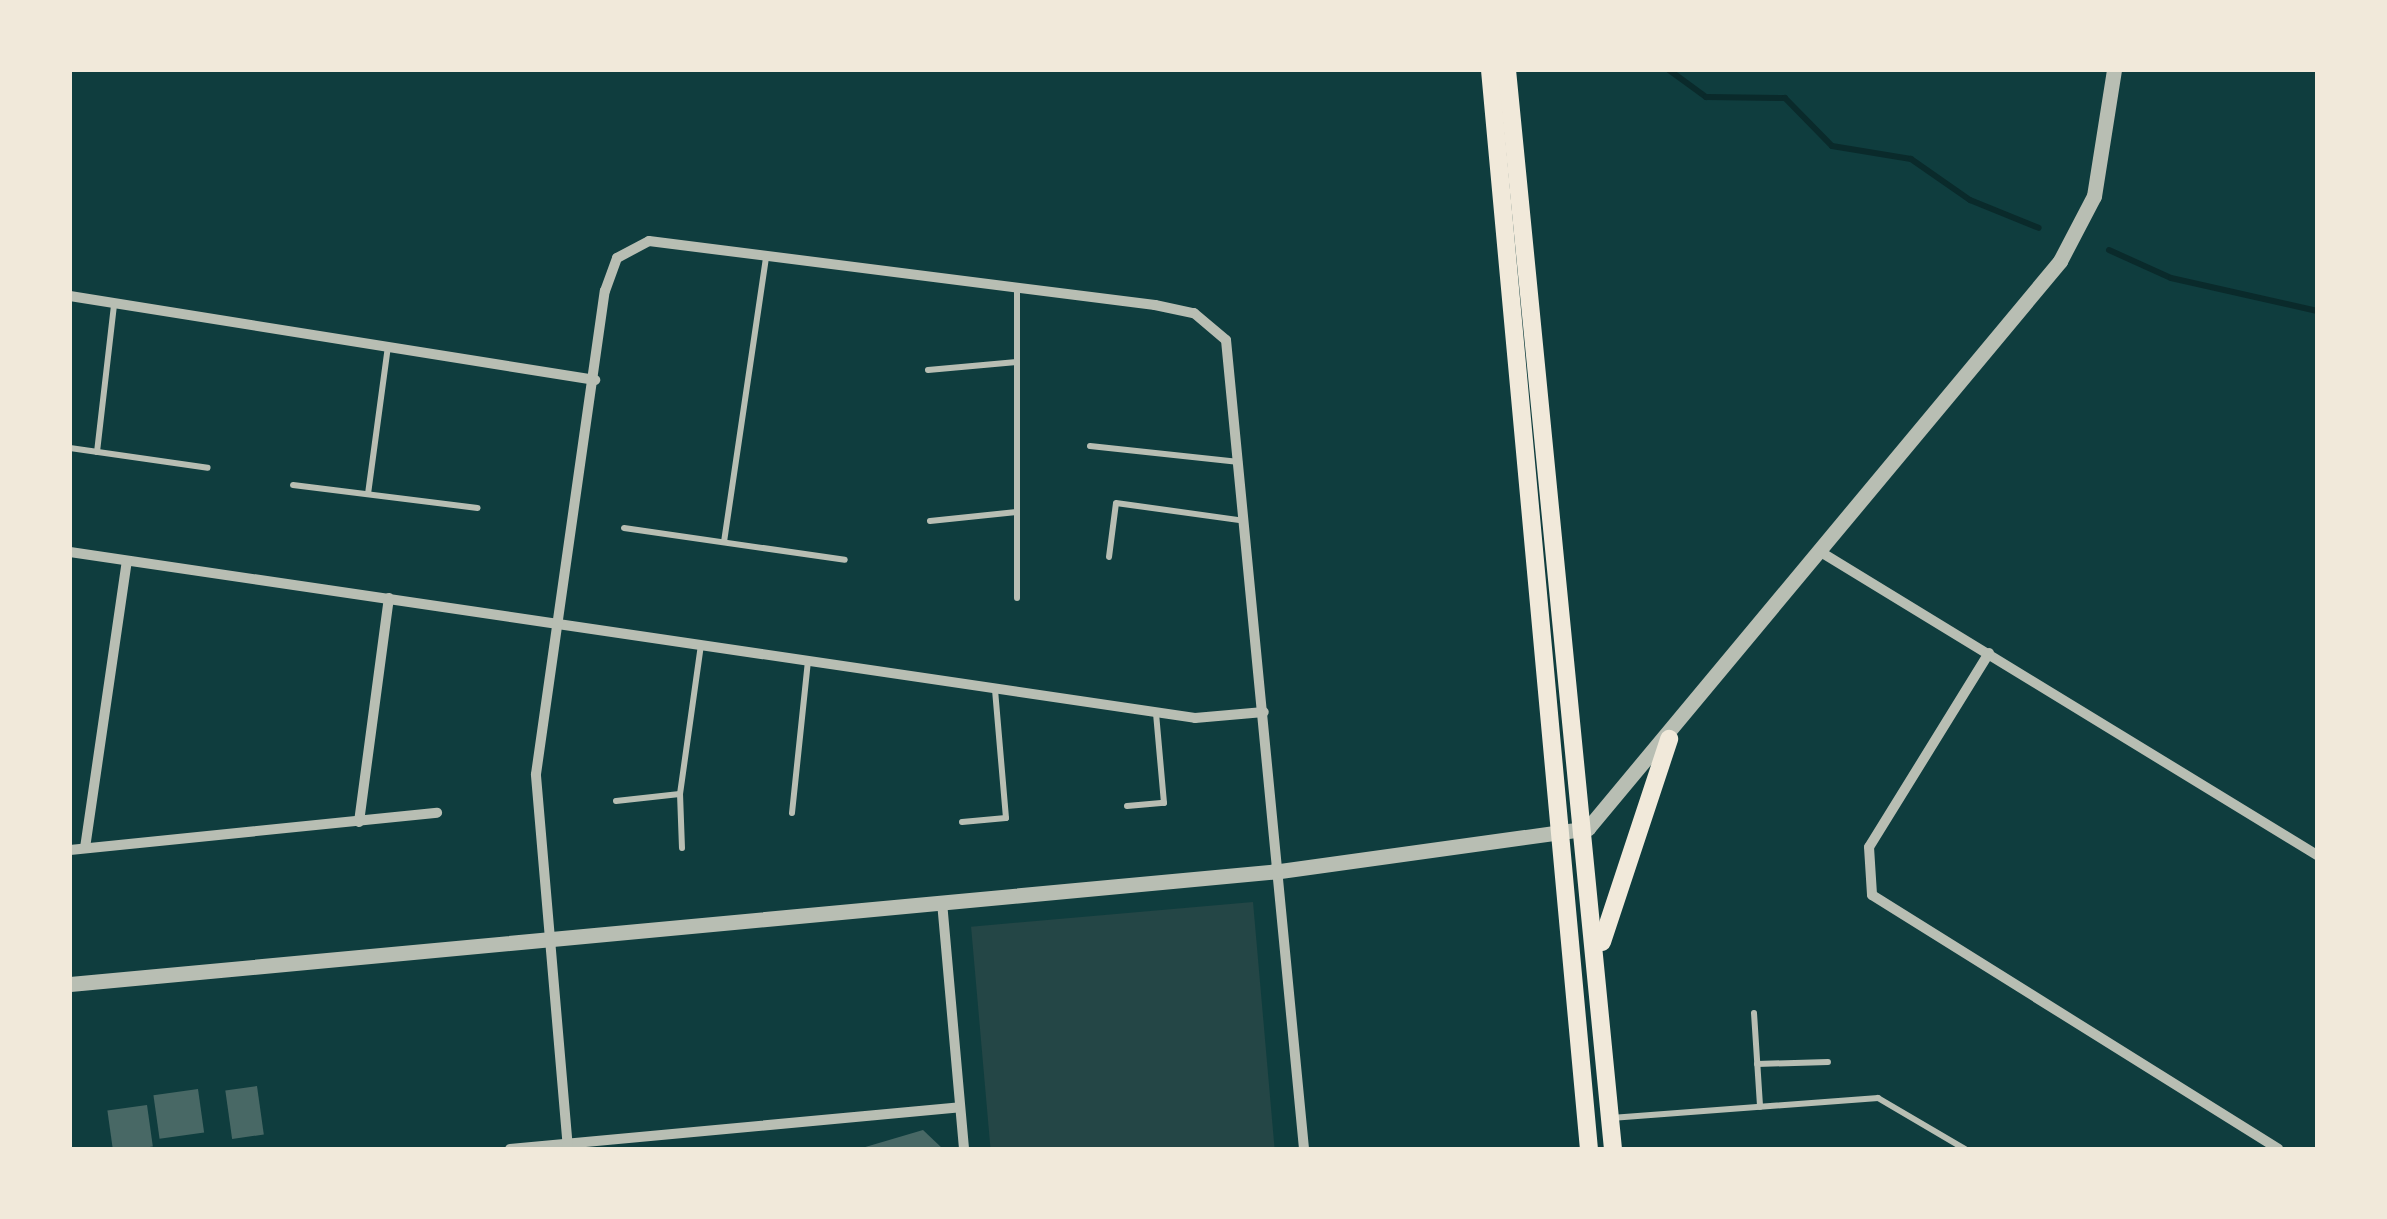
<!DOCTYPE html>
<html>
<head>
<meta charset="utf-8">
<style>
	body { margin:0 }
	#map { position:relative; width:2387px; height:1219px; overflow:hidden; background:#0f3d3e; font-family:"Varela Round",sans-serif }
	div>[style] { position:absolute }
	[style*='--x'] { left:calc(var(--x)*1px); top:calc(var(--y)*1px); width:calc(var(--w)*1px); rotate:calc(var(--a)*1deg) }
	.green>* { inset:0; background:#244646; transform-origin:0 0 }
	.stream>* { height:6px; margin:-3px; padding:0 3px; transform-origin:3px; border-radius:3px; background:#0a2a2b }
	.building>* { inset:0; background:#486865; transform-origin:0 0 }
	.service>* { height:6px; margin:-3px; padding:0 3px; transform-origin:3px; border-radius:3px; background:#b8beb3 }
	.minor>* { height:10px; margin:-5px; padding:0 5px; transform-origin:5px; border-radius:5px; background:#b8beb3 }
	.tertiary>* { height:15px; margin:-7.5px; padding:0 7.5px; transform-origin:7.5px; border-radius:7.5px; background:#b8beb3 }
	.secondary>* { height:18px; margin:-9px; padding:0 9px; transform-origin:9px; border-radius:9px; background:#f1e9da }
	span { translate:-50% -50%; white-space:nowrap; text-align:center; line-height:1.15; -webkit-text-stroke:8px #f1e9da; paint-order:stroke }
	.frame { position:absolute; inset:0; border:72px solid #f1e9da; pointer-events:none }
</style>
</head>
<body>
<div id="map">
	<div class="green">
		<i style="left:1253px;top:902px;width:248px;height:283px;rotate:85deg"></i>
	</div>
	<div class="stream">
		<i style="--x:1669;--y:70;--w:46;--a:36.1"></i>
		<i style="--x:1706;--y:97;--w:79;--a:0.7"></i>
		<i style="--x:1785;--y:98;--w:67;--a:45.6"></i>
		<i style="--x:1832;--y:146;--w:80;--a:9.3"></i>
		<i style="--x:1911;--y:159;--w:72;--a:34.8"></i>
		<i style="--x:1970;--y:200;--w:74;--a:22.1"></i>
		<i style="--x:2109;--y:250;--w:68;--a:24.3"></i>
		<i style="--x:2171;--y:278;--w:150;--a:12.7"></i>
	</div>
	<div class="building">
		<i style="left:257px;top:1086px;width:49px;height:32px;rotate:82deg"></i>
		<i style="left:198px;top:1089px;width:44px;height:45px;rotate:82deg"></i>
		<i style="left:147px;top:1105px;width:42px;height:40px;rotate:82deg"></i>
		<i style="clip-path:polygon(923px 1130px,943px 1149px,863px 1149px,862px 1148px)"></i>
	</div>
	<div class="service">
		<i style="--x:1017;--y:288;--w:310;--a:90"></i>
		<i style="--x:928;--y:370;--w:89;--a:-5.1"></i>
		<i style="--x:1090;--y:446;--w:150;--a:6.1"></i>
		<i style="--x:70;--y:448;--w:139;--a:8.2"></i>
		<i style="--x:97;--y:452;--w:149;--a:-83.4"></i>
		<i style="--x:293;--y:485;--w:186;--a:7.1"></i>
		<i style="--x:368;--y:494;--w:148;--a:-82.3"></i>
		<i style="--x:930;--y:521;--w:87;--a:-5.9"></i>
		<i style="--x:624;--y:528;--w:223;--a:8.2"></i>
		<i style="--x:724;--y:542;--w:289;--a:-81.6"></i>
		<i style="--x:1109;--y:557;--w:54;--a:-82.6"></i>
		<i style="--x:1116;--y:503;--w:130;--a:7.9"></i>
		<i style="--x:616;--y:801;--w:64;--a:-6.2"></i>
		<i style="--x:1127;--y:806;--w:37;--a:-5"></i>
		<i style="--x:1164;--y:803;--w:90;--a:-95.1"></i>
		<i style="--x:792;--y:813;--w:153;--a:-84"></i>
		<i style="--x:962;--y:822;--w:44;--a:-5.2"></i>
		<i style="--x:1006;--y:818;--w:129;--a:-94.9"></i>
		<i style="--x:682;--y:848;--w:54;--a:-92.1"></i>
		<i style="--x:680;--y:794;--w:150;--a:-82"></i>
		<i style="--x:1754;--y:1013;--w:94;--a:86.3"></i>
		<i style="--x:1757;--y:1064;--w:71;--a:-1.6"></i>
		<i style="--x:1611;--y:1118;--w:268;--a:-4.3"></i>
		<i style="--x:1878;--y:1098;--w:101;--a:30.4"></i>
	</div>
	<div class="minor">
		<i style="--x:70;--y:296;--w:532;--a:9.09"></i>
		<i style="--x:70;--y:552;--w:1137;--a:8.39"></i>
		<i style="--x:1195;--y:718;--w:69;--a:-5"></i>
		<i style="--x:1824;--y:554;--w:578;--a:31.41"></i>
		<i style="--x:1989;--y:653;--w:228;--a:121.7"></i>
		<i style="--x:1869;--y:847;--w:48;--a:86.4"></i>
		<i style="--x:1872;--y:895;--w:479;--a:32"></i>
		<i style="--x:359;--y:822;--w:226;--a:-82.4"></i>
		<i style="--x:85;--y:848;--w:290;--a:-81.7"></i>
		<i style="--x:70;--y:850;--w:369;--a:-5.8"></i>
		<i style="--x:942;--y:902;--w:248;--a:84.9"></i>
		<i style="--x:510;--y:1149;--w:452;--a:-5.3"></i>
		<i style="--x:568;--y:1149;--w:376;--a:-94.9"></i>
		<i style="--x:536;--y:774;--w:488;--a:-81.9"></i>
		<i style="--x:605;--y:291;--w:35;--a:-70"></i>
		<i style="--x:617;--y:258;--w:36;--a:-28"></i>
		<i style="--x:649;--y:241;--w:510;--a:7.21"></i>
		<i style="--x:1155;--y:305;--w:40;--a:12"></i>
		<i style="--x:1194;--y:313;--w:42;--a:40.2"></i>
		<i style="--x:1226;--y:340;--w:813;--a:84.49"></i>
	</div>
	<div class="tertiary">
		<i style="--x:70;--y:984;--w:1215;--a:-5.34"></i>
		<i style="--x:1280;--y:871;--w:311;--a:-7.9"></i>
		<i style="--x:1588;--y:828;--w:738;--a:-50.22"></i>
		<i style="--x:2060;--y:261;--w:73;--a:-62.4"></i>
		<i style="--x:2094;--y:196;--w:128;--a:-81"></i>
	</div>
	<div class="secondary">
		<i style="--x:1490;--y:70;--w:1084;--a:84.76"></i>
		<i style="--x:1507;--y:70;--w:1084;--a:84.39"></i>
		<i style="--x:1602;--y:942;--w:214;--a:-71.7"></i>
	</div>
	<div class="frame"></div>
</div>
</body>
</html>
